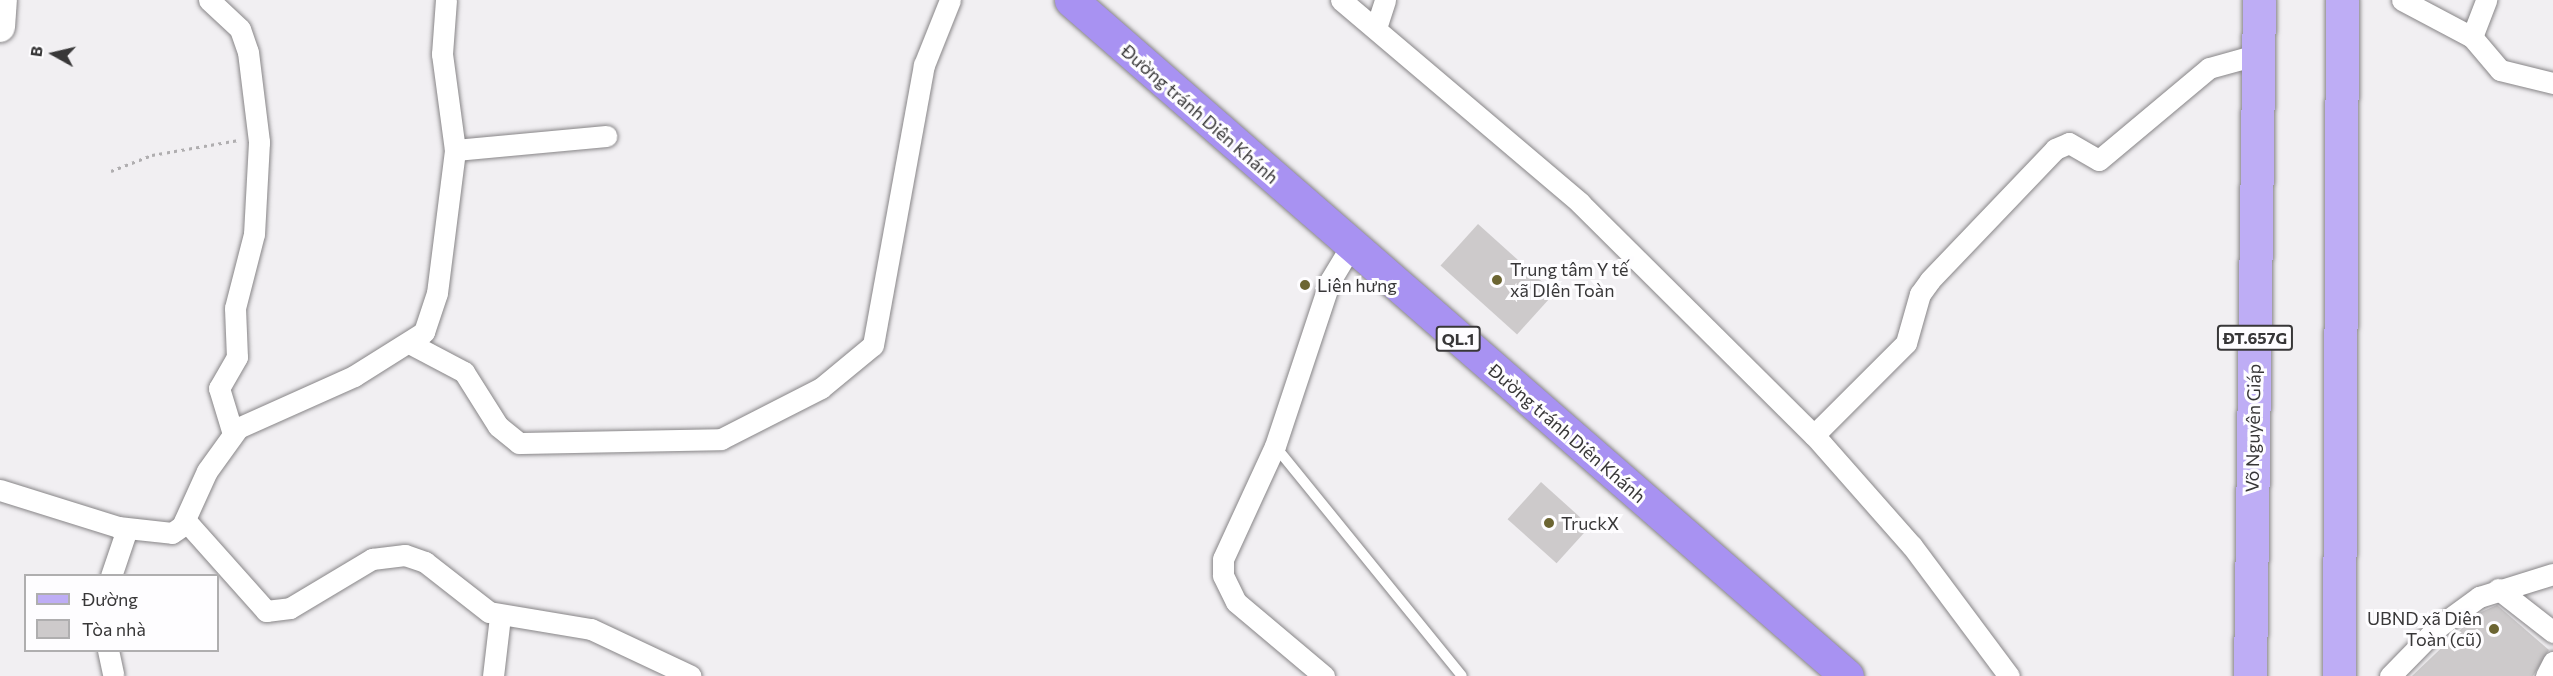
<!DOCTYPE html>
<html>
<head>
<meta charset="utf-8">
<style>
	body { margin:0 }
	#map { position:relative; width:2553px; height:676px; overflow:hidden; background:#f1eff2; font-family:Commissioner,sans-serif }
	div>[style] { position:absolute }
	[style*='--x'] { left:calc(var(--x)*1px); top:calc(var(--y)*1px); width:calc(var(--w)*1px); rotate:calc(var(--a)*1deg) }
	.building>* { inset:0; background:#cdcacb; transform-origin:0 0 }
	.path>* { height:3px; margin-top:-1.5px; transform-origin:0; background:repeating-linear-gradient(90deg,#b0aeb0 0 3px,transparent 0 7.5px) }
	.roads { filter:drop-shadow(0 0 2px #878587) drop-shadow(0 0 2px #878587) }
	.service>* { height:10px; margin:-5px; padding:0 5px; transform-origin:5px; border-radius:5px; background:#fff }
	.minor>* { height:21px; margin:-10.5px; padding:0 10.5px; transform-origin:10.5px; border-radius:10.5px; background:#fff }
	.secondary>* { height:30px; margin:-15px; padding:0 15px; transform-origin:15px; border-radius:15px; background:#fff }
	.primary>* { height:33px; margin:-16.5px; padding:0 16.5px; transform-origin:16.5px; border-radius:16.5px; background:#beadf5 }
	.trunk>* { height:33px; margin:-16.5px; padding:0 16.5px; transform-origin:16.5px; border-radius:16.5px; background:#a892f2 }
	.dots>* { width:16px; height:16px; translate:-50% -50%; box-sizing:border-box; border:3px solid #fefdff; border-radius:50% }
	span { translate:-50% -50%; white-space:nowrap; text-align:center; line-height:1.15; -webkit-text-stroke:6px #fefdff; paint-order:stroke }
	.shield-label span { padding:2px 4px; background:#fefdff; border:2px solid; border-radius:4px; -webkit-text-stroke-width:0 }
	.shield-label { font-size:16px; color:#383738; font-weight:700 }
	.street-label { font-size:18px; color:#383738 }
	.poi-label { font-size:18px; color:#383738 }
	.left { translate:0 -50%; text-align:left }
	.right { translate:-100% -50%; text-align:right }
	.legend { position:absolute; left:24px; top:574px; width:195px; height:78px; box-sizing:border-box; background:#fefdff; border:2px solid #afaeaf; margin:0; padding:8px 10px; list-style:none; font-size:18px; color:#383738 }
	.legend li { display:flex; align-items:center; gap:12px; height:30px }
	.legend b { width:30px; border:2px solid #afaeaf }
	.north { position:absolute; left:24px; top:24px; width:60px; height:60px; -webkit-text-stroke:4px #fefdff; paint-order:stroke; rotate:278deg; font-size:16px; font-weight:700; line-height:24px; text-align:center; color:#383738 }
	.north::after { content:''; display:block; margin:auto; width:21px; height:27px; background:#383738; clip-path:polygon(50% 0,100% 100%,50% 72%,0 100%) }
</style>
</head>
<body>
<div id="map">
	<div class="building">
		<i style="left:1478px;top:224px;width:103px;height:56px;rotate:42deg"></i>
		<i style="left:1541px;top:482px;width:66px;height:50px;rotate:42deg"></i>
		<i style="clip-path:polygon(2497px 605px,2549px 650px,2533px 676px,2412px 676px,2477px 614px)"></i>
	</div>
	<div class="path">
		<i style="--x:111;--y:171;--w:44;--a:-21.3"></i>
		<i style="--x:152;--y:155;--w:88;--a:-9.8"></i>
	</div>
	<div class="roads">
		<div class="service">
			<i style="--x:1275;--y:446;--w:296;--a:50.9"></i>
		</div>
		<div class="minor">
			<i style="--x:209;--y:0;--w:42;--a:43.1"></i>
			<i style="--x:240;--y:29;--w:24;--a:71"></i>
			<i style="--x:248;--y:52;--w:91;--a:83"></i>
			<i style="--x:259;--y:142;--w:92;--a:93.1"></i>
			<i style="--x:254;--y:234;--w:76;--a:104.4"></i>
			<i style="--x:235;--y:308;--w:49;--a:87.7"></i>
			<i style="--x:237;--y:357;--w:36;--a:120"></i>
			<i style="--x:219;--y:388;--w:48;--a:73.1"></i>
			<i style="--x:1341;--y:0;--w:314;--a:40.3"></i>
			<i style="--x:1580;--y:203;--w:330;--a:44.8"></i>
			<i style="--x:1814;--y:435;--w:148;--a:48.6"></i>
			<i style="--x:1912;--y:546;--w:162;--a:53.3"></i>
			<i style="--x:2402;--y:0;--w:79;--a:27.9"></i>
			<i style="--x:2472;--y:37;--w:43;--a:49.7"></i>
			<i style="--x:2500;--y:70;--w:55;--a:13.8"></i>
			<i style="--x:1377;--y:25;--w:26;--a:-72"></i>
			<i style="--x:2472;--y:37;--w:40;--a:-69"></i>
			<i style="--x:455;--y:150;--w:152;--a:-5.3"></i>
			<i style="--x:411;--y:344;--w:60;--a:27.8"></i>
			<i style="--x:464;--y:372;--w:64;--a:57.8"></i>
			<i style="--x:498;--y:426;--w:27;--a:39"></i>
			<i style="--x:519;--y:443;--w:202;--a:-1.1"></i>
			<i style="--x:721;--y:439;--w:112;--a:-27"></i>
			<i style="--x:821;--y:388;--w:67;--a:-39.6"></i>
			<i style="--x:873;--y:345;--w:285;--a:-79.7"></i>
			<i style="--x:924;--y:65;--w:70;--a:-68.2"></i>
			<i style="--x:1814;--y:435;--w:130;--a:-45"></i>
			<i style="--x:1906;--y:343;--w:51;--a:-74.1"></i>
			<i style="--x:1920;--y:294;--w:17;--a:-54"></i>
			<i style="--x:1930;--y:280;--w:181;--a:-46.3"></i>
			<i style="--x:2055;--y:149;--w:15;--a:-23"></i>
			<i style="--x:2069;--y:143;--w:34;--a:30"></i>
			<i style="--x:2099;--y:160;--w:143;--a:-39.9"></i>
			<i style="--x:2209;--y:68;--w:52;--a:-15.6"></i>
			<i style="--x:0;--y:490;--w:124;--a:17.4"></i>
			<i style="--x:118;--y:527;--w:54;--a:6.3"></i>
			<i style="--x:172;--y:533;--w:12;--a:-35"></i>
			<i style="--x:182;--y:526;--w:60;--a:-65.6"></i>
			<i style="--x:207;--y:471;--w:53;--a:-54.2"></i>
			<i style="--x:238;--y:428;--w:127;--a:-24.1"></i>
			<i style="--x:354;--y:376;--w:83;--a:-32.2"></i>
			<i style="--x:424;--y:332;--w:41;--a:-71.6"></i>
			<i style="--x:437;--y:293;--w:144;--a:-82.8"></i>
			<i style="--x:455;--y:150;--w:97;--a:-97.7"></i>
			<i style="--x:442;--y:54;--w:54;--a:-85.8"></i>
			<i style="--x:185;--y:520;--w:122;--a:48.3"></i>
			<i style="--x:266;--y:611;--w:24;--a:-7"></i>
			<i style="--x:290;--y:608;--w:96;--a:-30.9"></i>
			<i style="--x:372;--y:559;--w:33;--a:-7"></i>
			<i style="--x:405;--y:555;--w:21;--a:19"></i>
			<i style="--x:425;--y:562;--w:81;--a:38"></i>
			<i style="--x:489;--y:612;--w:103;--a:9.5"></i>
			<i style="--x:591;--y:629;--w:110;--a:25.2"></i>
			<i style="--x:111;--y:576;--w:50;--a:-71.2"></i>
			<i style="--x:2498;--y:589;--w:70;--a:38"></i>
			<i style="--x:108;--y:650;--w:25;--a:78"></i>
			<i style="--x:493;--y:676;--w:60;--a:-83.3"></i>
			<i style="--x:1324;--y:676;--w:115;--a:-139.9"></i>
			<i style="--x:1236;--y:602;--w:30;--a:-116"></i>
			<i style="--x:1223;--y:575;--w:16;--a:-90"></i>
			<i style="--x:1223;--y:559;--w:124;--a:-65.3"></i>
			<i style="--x:1275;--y:446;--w:174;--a:-71.6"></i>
			<i style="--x:1330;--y:281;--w:41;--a:-59"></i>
			<i style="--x:2390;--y:676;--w:69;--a:-45.6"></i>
			<i style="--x:2438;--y:627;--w:51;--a:-36.2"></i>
			<i style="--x:2479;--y:597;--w:77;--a:-17.3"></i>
			<i style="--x:2546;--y:676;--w:16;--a:-63"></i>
		</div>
		<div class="secondary">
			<i style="--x:0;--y:27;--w:27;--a:-86"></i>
		</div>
		<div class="primary">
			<i style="--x:2250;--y:676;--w:676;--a:-89.24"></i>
			<i style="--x:2339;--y:676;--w:676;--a:-89.75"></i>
		</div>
		<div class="trunk">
			<i style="--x:1071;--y:0;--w:1029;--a:41.06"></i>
		</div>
	</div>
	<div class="dots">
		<i style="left:1497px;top:280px;background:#6c6532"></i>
		<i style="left:1305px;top:285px;background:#6c6532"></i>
		<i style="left:1549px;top:523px;background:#6c6532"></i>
		<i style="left:2494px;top:629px;background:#6c6532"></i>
	</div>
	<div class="shield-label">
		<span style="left:2255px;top:338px">ĐT.657G</span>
		<span style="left:1458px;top:339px">QL.1</span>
	</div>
	<div class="street-label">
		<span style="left:1200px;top:114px;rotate:41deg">Đường tránh Diên Khánh</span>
		<span style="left:2253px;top:428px;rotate:-89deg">Võ Nguyên Giáp</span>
		<span style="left:1567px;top:433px;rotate:41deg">Đường tránh Diên Khánh</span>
	</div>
	<div class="poi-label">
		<span class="left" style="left:1510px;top:280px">Trung tâm Y tế<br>xã DIên Toàn</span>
		<span class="left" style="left:1317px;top:285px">Liên hưng</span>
		<span class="left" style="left:1561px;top:523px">TruckX</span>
		<span class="right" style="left:2482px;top:629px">UBND xã Diên<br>Toàn (cũ)</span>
	</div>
	<ul class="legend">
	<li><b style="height:8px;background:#beadf5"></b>Đường</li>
	<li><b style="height:16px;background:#cdcacb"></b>Tòa nhà</li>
	</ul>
	<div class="north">B</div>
</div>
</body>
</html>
